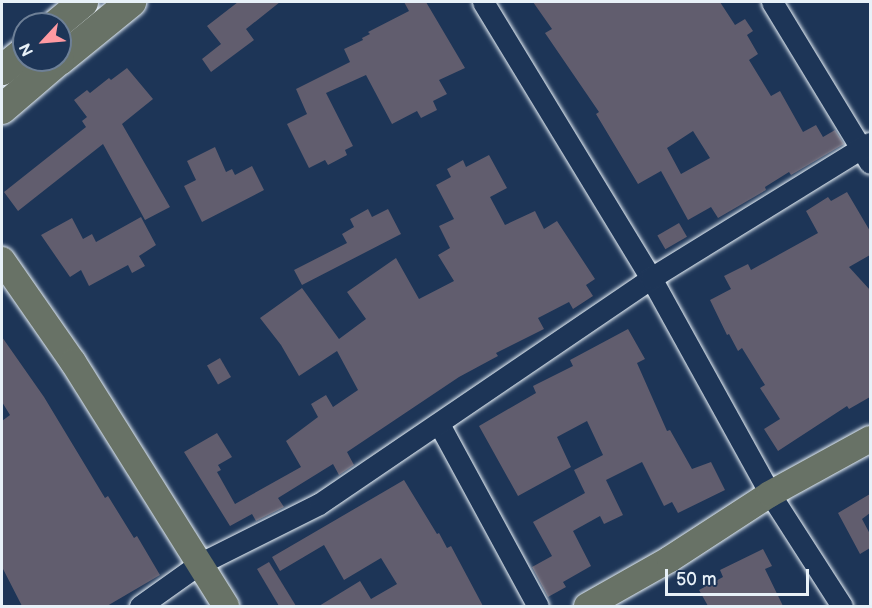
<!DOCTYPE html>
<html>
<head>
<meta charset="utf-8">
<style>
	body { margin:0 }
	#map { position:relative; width:872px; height:608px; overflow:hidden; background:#1d3557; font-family:"Balsamiq Sans",sans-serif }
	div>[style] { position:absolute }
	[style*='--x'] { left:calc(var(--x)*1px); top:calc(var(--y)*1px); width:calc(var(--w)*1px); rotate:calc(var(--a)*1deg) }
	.building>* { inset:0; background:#615d6e; transform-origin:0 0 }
	.roads { filter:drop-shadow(0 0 2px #e8f1f8) drop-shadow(0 0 2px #e8f1f8) }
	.minor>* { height:21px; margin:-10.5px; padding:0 10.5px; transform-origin:10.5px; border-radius:10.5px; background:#1d3557 }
	.major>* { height:26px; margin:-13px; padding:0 13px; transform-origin:13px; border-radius:13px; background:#687266 }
	.highway>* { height:30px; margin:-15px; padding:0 15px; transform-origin:15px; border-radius:15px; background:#687266 }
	span { translate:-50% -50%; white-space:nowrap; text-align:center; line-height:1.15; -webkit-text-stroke:4.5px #1d3557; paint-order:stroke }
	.frame { position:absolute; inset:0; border:3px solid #e8f1f8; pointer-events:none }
	.north { position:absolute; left:12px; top:12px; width:60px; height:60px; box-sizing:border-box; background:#1d3557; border:2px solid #6e8097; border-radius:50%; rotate:244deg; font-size:16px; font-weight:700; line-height:24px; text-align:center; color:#e8f1f8 }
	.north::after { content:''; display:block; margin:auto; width:21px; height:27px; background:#ff9aa2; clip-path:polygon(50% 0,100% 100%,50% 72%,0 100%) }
	.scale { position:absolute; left:665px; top:569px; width:144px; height:27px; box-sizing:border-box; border:3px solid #e8f1f8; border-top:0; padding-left:8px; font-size:18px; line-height:21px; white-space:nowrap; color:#e8f1f8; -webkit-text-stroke:4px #1d3557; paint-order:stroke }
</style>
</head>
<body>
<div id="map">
	<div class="building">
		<i style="clip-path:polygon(238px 2px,280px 2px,246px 29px,254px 40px,211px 72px,202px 59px,221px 44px,207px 26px)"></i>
		<i style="clip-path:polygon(404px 2px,426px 2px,465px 68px,439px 80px,447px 94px,433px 101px,437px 110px,421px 118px,417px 111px,392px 124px,366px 75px,326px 93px,353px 146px,345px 150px,347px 155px,328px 165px,325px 160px,309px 168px,287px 124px,307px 114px,296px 89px,350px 62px,344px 49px,363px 40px,362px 38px,370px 34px,368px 32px,409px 11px)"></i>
		<i style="clip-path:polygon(evenodd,533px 2px,720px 2px,735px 25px,745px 19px,753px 31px,747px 35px,758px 54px,749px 60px,771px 96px,780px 91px,803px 132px,816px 125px,823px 137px,835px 130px,844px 144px,791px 175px,789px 172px,765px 187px,766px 190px,718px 218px,711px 207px,688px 220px,661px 171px,638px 184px,596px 114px,599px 112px,545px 33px,552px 29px,533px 2px,693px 131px,710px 158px,681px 174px,667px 148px,693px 131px)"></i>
		<i style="clip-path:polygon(127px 68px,153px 99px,122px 124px,170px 207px,145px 220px,103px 144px,18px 211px,4px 192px,86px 127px,82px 121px,87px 117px,74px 100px,87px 90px,90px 93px,109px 78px,111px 80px)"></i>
		<i style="clip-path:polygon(215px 147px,226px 172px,232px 169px,235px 175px,252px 166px,264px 190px,202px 222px,184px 186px,196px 180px,187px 161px)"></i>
		<i style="clip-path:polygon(489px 155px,507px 188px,490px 197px,505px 225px,535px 211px,544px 229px,557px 221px,595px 279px,586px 285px,593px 296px,573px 309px,569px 302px,538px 318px,544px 329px,496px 353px,498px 356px,459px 377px,347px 452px,354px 465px,339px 475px,333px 464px,278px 498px,284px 507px,256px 521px,252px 514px,230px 526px,184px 452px,217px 433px,232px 457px,218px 465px,221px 470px,217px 472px,235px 504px,301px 467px,286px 441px,318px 417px,311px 404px,326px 395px,333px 407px,358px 390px,337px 351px,299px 376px,281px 345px,260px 318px,302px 288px,339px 339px,366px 319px,347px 292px,396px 258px,419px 299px,454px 281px,438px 255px,450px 248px,439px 226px,454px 219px,436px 185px,451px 177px,447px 169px,463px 160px,466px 167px)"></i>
		<i style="clip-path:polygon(847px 192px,870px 231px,870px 255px,849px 267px,870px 290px,870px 397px,849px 409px,847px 406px,778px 451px,764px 429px,780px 419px,760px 388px,765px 385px,742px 348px,738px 351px,729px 334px,727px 335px,710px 300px,731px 289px,724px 276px,748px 264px,751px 270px,818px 233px,806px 211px,828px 197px,831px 201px)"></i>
		<i style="clip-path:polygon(368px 209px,372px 217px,388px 209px,401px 234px,302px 285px,294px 270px,347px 243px,342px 234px,354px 227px,350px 219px)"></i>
		<i style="clip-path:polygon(141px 217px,156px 245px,139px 256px,145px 266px,132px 273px,128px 265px,89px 286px,81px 270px,70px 277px,41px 235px,72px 218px,83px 239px,92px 234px,96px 242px)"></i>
		<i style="left:679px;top:223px;width:16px;height:25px;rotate:60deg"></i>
		<i style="clip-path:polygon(628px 329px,645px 359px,637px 363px,667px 431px,670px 430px,692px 469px,711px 462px,725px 490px,678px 513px,672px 502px,664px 506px,642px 462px,606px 480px,623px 515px,604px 524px,600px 516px,573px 531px,591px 566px,563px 582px,566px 587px,548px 597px,532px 567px,552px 556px,533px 522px,585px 493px,574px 470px,603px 455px,587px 421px,557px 437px,571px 467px,518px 496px,479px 426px,536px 393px,533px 386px,573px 366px,570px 360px)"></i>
		<i style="clip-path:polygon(2px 337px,44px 397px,105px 498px,108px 496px,134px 538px,137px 536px,160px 575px,107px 606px,22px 606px,2px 567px,2px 421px,10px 415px,2px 402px)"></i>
		<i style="left:220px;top:358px;width:22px;height:15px;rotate:60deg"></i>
		<i style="clip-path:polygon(404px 480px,437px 534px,439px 533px,447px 548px,451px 546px,483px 606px,319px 606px,360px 581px,371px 599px,397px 584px,381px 558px,344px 580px,324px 545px,280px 571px,272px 557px)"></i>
		<i style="clip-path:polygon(870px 494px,870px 513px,862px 519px,870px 534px,870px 548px,860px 554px,838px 513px)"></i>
		<i style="clip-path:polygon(763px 549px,772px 566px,765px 569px,783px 606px,708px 606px,699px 590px,723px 577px,720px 570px)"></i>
		<i style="clip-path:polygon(269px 562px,296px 606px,279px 606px,257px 569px)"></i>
	</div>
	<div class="roads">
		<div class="minor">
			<i style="--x:483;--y:2;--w:323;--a:58.7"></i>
			<i style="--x:651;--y:278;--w:247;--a:61.1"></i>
			<i style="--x:770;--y:494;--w:133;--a:57.3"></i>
			<i style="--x:772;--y:2;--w:188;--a:58.7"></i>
			<i style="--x:439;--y:424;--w:207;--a:61.5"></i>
			<i style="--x:140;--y:606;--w:72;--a:-35.4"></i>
			<i style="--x:199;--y:564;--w:134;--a:-26.6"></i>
			<i style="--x:319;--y:504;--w:402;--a:-34.2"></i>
			<i style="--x:651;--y:278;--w:257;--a:-31.7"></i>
		</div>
		<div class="major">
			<i style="--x:2;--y:260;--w:124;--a:55.2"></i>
			<i style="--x:73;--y:362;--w:288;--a:57.9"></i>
			<i style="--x:587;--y:606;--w:95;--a:-29.5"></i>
			<i style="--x:670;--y:559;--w:119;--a:-33"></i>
			<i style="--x:770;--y:494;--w:114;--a:-28.8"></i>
		</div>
		<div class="highway">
			<i style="--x:57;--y:24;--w:34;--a:-40"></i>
			<i style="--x:60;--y:60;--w:92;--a:-39.2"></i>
			<i style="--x:2;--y:70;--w:28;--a:-39"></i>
			<i style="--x:2;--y:109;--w:75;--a:-40.7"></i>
		</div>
	</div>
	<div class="frame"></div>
	<div class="north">N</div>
	<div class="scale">50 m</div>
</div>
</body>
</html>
